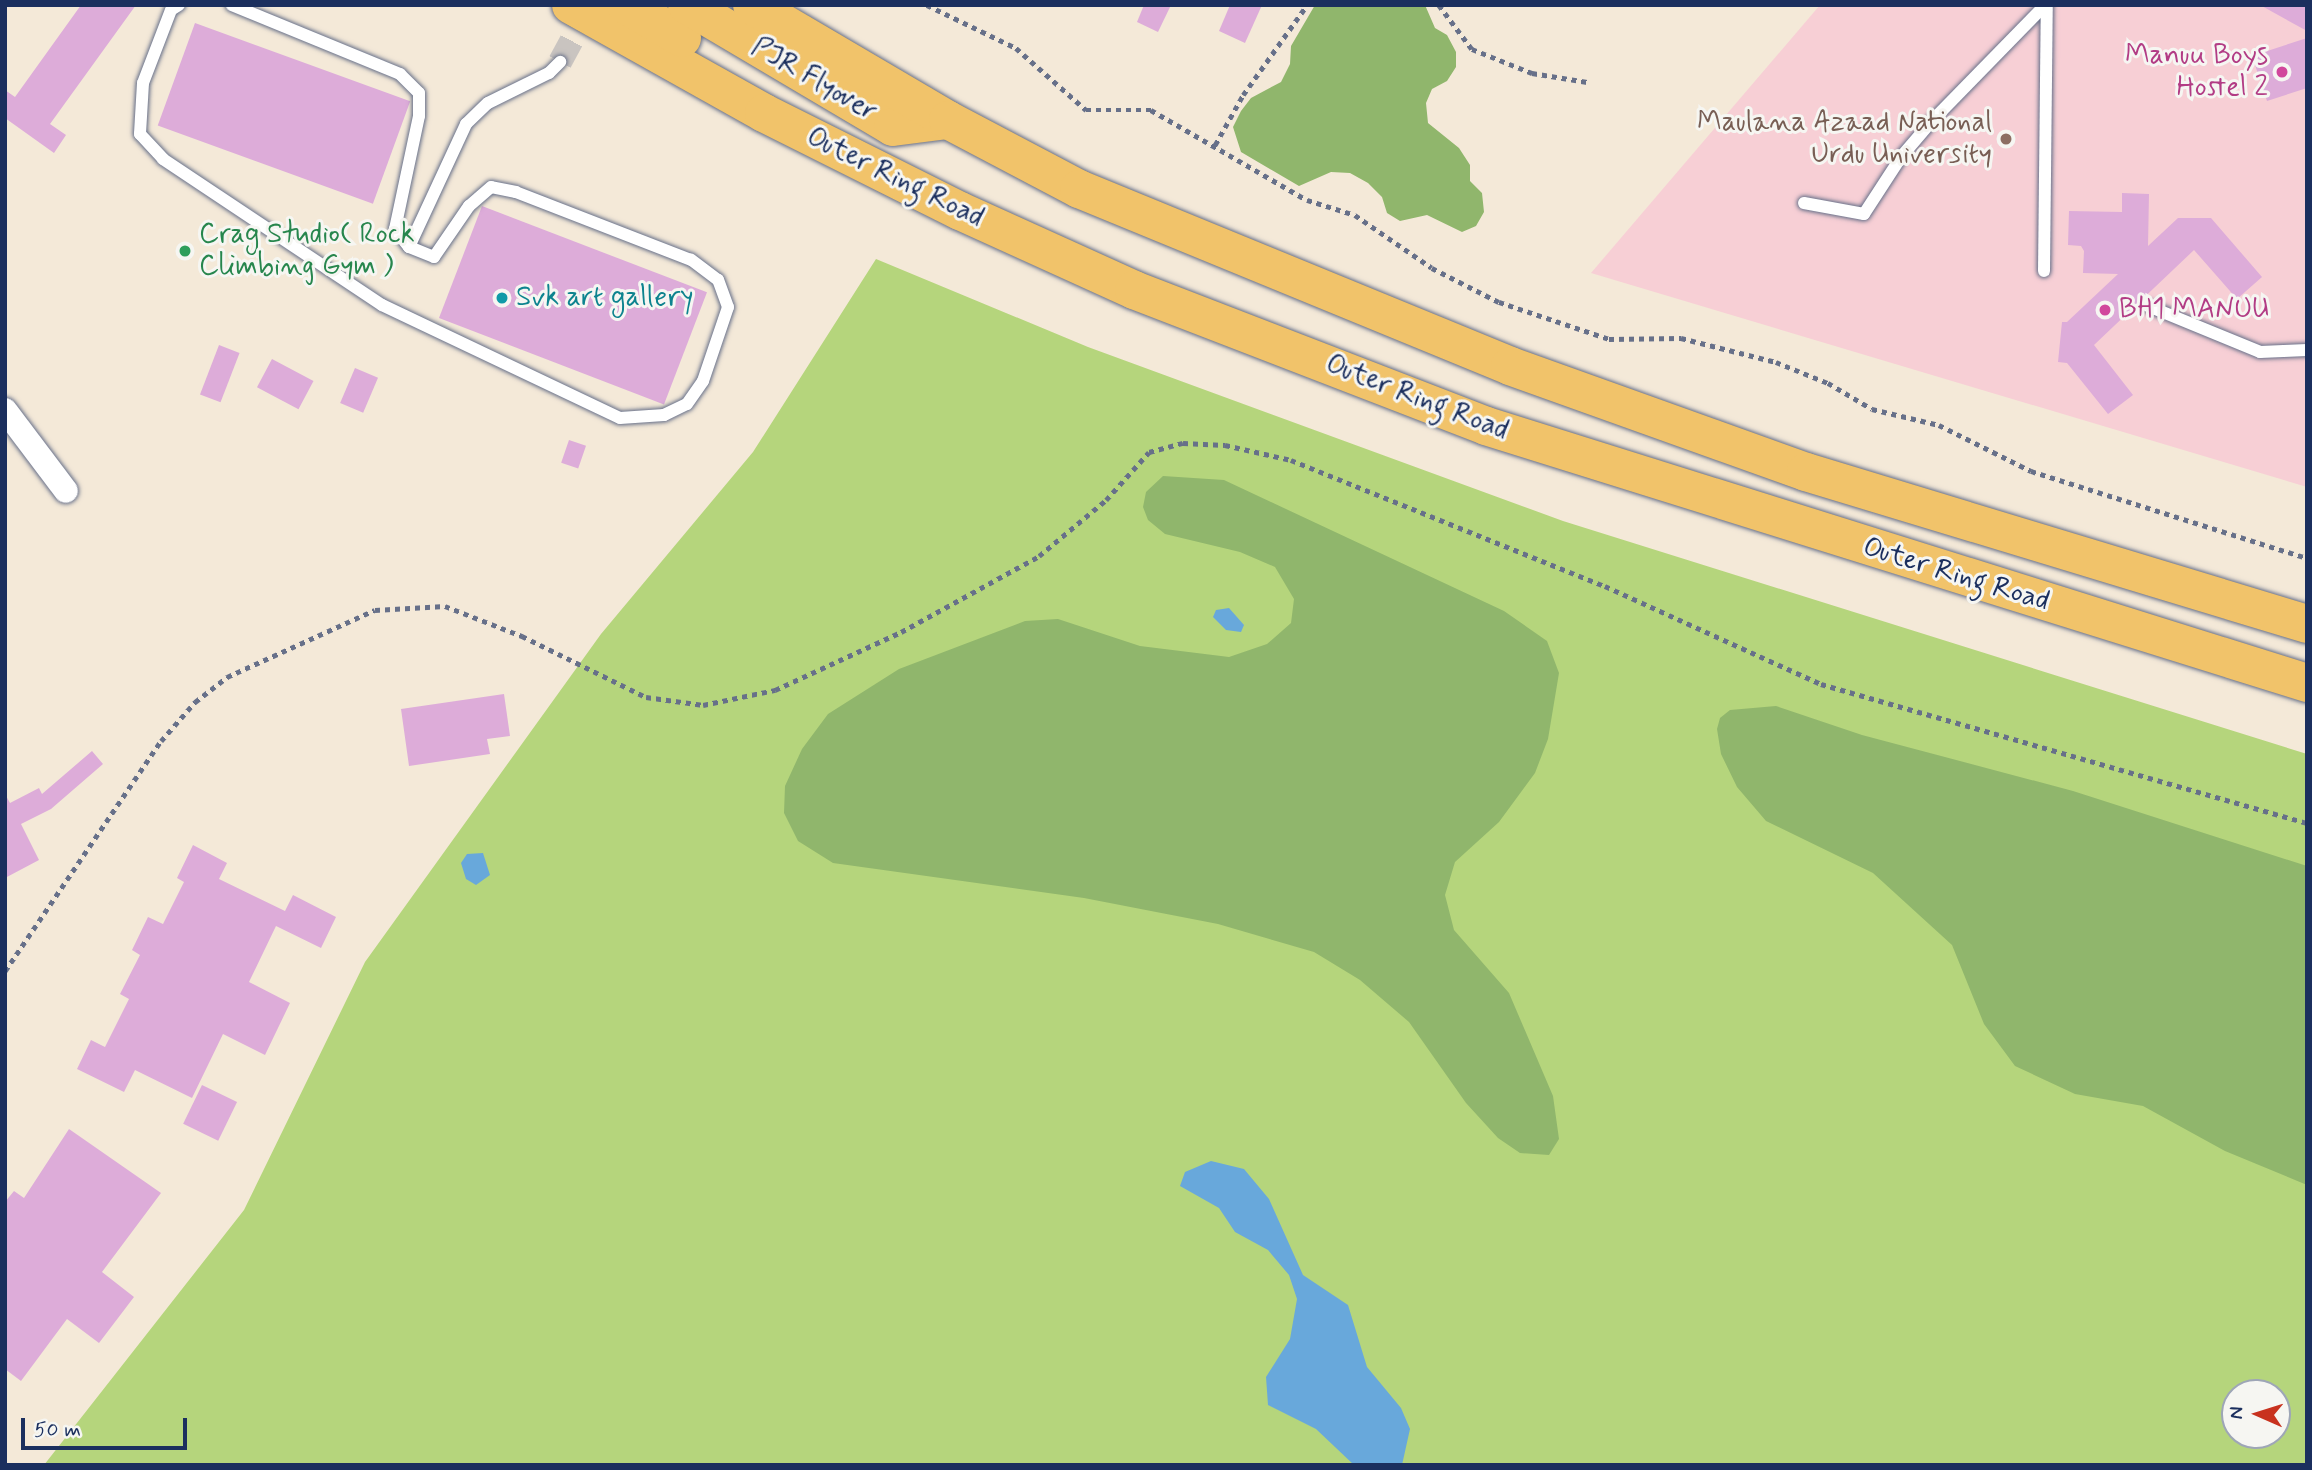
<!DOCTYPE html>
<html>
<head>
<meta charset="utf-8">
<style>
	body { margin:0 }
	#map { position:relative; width:2312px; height:1470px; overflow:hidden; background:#f4e9d8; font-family:Mynerve,sans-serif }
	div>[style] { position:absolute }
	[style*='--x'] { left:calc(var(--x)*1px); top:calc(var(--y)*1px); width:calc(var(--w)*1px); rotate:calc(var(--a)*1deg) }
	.built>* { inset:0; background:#f7cfd5 }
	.green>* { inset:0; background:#b5d57c }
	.forest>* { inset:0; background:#90b66c }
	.water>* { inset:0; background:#68a8db }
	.building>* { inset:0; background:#ddacd9; transform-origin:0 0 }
	.street-tunnel>* { height:24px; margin-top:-12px; transform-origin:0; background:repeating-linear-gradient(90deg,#c9c4c0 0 24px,transparent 0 36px) }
	.path>* { height:4.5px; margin-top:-2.25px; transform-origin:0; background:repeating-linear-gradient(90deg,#677089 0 5px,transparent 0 10px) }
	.roads { filter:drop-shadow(0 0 2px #677089) drop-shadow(0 0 2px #677089) }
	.lane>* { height:12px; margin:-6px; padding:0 6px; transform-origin:6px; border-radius:6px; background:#fff }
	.street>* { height:24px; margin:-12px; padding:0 12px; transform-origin:12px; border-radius:12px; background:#fff }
	.highway>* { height:38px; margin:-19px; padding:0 19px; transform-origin:19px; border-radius:19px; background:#f1c36a }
	.dots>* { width:19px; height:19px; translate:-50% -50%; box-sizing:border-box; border:4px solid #f6f6f2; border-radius:50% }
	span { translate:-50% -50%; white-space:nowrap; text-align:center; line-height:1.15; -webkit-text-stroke:6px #f6f6f2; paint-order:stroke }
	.hotel-label { font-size:28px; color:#b23c85 }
	.right { translate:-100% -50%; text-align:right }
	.left { translate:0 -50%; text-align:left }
	.street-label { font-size:28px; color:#1b2f5e }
	.education-label { font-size:28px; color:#785e54 }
	.leisure-label { font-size:28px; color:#27864d }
	.culture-label { font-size:28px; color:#0d838f }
	.frame { position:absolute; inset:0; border:7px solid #1b2f5e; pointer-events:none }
	.north { position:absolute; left:2221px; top:1379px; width:70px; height:70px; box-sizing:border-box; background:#f6f6f2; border:2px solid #9ea6b7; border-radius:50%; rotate:273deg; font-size:19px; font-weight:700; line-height:28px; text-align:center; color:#1b2f5e }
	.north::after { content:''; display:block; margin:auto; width:24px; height:32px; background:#c8321e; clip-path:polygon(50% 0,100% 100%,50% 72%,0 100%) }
	.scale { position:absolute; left:21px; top:1418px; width:166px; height:32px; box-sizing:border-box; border:4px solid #1b2f5e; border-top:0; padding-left:9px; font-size:21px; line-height:24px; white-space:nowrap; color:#1b2f5e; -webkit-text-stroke:5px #f6f6f2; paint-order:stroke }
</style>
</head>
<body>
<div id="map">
	<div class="built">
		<i style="clip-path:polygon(1820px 5px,2307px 5px,2307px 487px,1591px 273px)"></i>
	</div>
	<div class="green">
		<i style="clip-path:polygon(evenodd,876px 259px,1088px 347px,1563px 521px,2307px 754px,2307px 1465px,44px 1465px,244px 1210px,365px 962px,601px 634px,753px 452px,876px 259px,2235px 1393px,2277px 1393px,2277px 1435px,2235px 1435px,2235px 1393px)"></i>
	</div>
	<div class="forest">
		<i style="clip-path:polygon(1315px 5px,1425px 5px,1435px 28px,1447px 35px,1456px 52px,1456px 67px,1447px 81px,1432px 89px,1426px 103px,1428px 123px,1459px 148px,1470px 165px,1470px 181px,1482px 193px,1484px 212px,1476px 226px,1462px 232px,1427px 215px,1400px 221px,1387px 213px,1382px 197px,1368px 183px,1350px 173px,1331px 172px,1299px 186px,1241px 152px,1233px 127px,1241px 111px,1251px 98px,1281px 82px,1290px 64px,1291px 46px)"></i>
		<i style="clip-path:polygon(1163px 476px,1224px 480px,1504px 611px,1547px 641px,1559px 673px,1548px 739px,1535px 773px,1499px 822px,1455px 862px,1445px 895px,1454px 930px,1509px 993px,1553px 1096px,1559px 1139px,1549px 1155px,1520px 1153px,1498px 1138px,1466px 1103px,1409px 1022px,1360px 980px,1314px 952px,1218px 924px,1084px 898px,833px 863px,798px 841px,784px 813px,785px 786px,802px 749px,828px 714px,899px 669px,1025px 621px,1058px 619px,1140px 646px,1229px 657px,1267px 644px,1291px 623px,1294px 599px,1275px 567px,1240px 552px,1165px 534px,1148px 520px,1143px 507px,1146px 492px)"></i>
		<i style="clip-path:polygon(1776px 706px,1862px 735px,2073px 791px,2307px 866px,2307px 1185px,2225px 1151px,2143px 1106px,2075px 1094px,2015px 1066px,1984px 1024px,1952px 945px,1873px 873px,1766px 821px,1737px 787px,1721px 754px,1717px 729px,1720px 718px,1730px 710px)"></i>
	</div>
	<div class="water">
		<i style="clip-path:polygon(1229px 608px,1244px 625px,1241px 632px,1226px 630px,1213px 617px,1216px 610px)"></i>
		<i style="clip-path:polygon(483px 853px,490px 875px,476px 885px,466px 879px,461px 863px,467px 854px)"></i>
		<i style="clip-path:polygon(1211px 1161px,1244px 1169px,1269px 1199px,1303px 1275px,1348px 1305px,1367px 1367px,1401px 1408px,1410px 1429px,1402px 1465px,1354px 1465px,1316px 1429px,1268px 1405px,1266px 1377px,1290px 1339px,1297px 1299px,1289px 1275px,1268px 1250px,1235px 1232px,1219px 1208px,1180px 1186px,1185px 1172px)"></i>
	</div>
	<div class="building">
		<i style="clip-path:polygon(81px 5px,136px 5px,50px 124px,66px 135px,54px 153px,5px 118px,5px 90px,15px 97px)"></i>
		<i style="clip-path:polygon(1144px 5px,1171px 5px,1158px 32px,1137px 22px)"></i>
		<i style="clip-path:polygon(1230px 5px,1262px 5px,1245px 43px,1219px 31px)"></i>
		<i style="clip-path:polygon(2260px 5px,2307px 5px,2307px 31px)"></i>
		<i style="left:195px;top:23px;width:229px;height:109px;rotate:20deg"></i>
		<i style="clip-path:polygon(2307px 38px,2307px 88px,2267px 101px,2252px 56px)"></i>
		<i style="clip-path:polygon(2122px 193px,2149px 194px,2148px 246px,2178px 218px,2211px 218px,2262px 277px,2237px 299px,2194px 250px,2094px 345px,2133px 395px,2108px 414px,2067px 363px,2058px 362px,2062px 322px,2067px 322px,2118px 274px,2083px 273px,2084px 251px,2081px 246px,2068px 245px,2069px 211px,2122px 212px)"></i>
		<i style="left:482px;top:206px;width:241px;height:120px;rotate:21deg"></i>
		<i style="left:219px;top:345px;width:22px;height:53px;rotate:21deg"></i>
		<i style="left:272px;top:359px;width:47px;height:32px;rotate:28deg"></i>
		<i style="left:355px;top:368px;width:25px;height:38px;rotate:23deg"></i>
		<i style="left:569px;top:440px;width:18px;height:24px;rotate:19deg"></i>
		<i style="clip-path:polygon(504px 694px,510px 736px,487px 739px,490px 754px,409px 766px,401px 709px)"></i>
		<i style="clip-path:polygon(92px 751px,103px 764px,51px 809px,21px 824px,39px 860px,5px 878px,5px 794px,10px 803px,39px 788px,42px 794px)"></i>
		<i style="clip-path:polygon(193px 845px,227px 863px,219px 879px,285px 911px,293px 895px,336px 917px,321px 948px,276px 926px,249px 982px,290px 1003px,265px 1055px,223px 1034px,192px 1098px,135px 1070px,124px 1092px,77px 1069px,91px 1040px,105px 1047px,129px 999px,120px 994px,140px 955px,132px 950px,148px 917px,163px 924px,184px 882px,177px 878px)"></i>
		<i style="left:202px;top:1085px;width:39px;height:43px;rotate:26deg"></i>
		<i style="clip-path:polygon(69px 1129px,161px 1193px,102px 1272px,134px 1297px,99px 1343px,67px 1319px,21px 1381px,5px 1369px,5px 1202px,14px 1191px,24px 1198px)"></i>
	</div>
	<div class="street-tunnel">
		<i style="--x:560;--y:62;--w:65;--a:-61.5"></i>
	</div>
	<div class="path">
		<i style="--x:927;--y:5;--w:99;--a:25.8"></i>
		<i style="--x:1016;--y:48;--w:94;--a:41.5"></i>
		<i style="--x:1086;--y:110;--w:65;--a:0"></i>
		<i style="--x:1151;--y:110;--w:180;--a:30"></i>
		<i style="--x:1307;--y:200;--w:50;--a:17.4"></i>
		<i style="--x:1355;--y:215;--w:93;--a:34.5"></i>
		<i style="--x:1432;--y:268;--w:75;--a:26.9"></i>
		<i style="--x:1499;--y:302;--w:116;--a:18.6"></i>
		<i style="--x:1609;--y:339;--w:72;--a:-0.8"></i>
		<i style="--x:1681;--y:338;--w:98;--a:14.2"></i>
		<i style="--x:1776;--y:362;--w:56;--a:22"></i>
		<i style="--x:1828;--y:383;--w:51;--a:30.6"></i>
		<i style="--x:1872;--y:409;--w:69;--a:13.4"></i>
		<i style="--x:1939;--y:425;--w:103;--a:26.6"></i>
		<i style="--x:2031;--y:471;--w:289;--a:17.5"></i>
		<i style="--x:1439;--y:5;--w:55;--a:53.1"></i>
		<i style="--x:1472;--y:49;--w:65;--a:21.8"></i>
		<i style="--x:1532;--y:73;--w:56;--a:9.3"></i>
		<i style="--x:1215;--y:145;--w:57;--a:-60.8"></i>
		<i style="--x:1243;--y:95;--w:110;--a:-54.6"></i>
		<i style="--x:5;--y:971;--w:278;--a:-55.9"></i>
		<i style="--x:161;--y:741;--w:52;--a:-48.9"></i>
		<i style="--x:195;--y:702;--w:41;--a:-38"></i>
		<i style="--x:227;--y:677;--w:162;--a:-24.4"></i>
		<i style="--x:375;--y:610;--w:70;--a:-3.3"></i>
		<i style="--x:445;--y:606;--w:83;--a:21.3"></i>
		<i style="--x:522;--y:636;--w:138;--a:26.2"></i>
		<i style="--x:646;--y:697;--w:58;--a:8"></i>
		<i style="--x:703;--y:705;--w:74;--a:-11.8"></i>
		<i style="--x:775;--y:690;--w:139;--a:-24.7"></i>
		<i style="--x:901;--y:632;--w:158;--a:-28.8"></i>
		<i style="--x:1039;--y:556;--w:87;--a:-39.9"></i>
		<i style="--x:1106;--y:500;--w:64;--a:-48.1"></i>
		<i style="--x:1149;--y:452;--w:35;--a:-15"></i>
		<i style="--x:1183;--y:443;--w:42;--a:2.7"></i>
		<i style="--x:1225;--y:445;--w:68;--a:12.8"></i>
		<i style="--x:1291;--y:460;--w:338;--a:21.9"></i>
		<i style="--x:1605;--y:586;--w:237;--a:24.4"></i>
		<i style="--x:1821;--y:684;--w:505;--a:15.96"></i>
	</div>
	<div class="roads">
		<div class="lane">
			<i style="--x:179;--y:5;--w:9;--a:148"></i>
			<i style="--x:171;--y:10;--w:78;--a:111"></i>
			<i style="--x:143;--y:83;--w:51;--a:93.4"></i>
			<i style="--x:140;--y:134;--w:34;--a:47"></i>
			<i style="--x:163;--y:159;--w:263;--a:33.7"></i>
			<i style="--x:382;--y:305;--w:263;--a:25.4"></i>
			<i style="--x:620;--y:418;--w:44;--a:-3.9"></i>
			<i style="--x:664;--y:415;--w:25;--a:-26"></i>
			<i style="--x:687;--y:404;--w:28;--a:-55"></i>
			<i style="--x:703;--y:381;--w:78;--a:-71.3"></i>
			<i style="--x:728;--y:307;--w:29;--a:-110"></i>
			<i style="--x:718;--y:280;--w:34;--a:-143"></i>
			<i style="--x:691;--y:260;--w:188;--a:-158.8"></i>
			<i style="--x:516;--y:192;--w:25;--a:-169"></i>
			<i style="--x:491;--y:187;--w:29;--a:139"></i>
			<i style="--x:469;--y:206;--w:62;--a:124.5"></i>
			<i style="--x:434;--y:257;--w:27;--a:-158"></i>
			<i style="--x:409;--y:247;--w:23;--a:-128"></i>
			<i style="--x:395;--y:229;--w:116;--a:-78"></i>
			<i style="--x:419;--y:116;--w:23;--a:-90"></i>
			<i style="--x:419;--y:93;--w:27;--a:-135"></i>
			<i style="--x:400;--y:74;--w:182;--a:-157.7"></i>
			<i style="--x:1804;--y:203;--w:61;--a:10.4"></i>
			<i style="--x:1864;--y:214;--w:68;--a:-57"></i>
			<i style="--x:1901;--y:157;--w:45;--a:-49.5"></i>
			<i style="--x:1930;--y:123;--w:165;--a:-45.7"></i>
			<i style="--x:409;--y:247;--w:136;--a:-65.1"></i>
			<i style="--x:466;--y:124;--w:30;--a:-44"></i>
			<i style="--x:488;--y:103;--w:68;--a:-26.2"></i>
			<i style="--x:549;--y:73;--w:16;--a:-45"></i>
			<i style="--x:2044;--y:271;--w:266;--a:-89.4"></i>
			<i style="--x:2148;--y:306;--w:121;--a:22.3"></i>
			<i style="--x:2260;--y:352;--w:47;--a:-2.4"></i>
		</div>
		<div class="street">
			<i style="--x:5;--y:410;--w:101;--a:53"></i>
		</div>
		<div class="highway">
			<i style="--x:571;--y:5;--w:221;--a:29.2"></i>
			<i style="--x:764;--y:113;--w:219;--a:26.6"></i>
			<i style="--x:960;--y:211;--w:191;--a:24.4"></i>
			<i style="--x:1134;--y:290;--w:377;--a:21.1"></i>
			<i style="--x:1486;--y:426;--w:860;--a:17.38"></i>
			<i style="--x:626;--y:5;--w:65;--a:30.5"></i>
			<i style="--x:687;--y:5;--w:239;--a:30.6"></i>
			<i style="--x:893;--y:127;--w:55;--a:-7.3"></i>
			<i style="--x:752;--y:5;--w:227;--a:30.4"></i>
			<i style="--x:948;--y:120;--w:148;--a:27.8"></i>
			<i style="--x:1079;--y:189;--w:466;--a:22.3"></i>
			<i style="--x:1510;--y:366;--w:314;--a:19.7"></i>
			<i style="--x:1806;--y:472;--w:524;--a:16.88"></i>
		</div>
	</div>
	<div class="dots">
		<i style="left:2282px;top:72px;background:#d1479c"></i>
		<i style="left:2006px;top:139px;background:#8d6e63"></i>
		<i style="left:185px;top:251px;background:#2e9e5b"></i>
		<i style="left:502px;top:298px;background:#0f9aa8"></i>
		<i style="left:2105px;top:310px;background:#d1479c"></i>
	</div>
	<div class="hotel-label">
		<span class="right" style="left:2268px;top:72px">Manuu Boys<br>Hostel 2</span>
		<span class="left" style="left:2119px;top:310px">BH1 MANUU</span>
	</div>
	<div class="street-label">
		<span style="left:814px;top:80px;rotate:30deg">PJR Flyover</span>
		<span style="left:895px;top:178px;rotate:26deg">Outer Ring Road</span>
		<span style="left:1417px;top:398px;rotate:21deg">Outer Ring Road</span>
		<span style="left:1956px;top:575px;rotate:17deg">Outer Ring Road</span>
	</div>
	<div class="education-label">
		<span class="right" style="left:1992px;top:139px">Maulana Azaad National<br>Urdu University</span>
	</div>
	<div class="leisure-label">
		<span class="left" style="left:199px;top:251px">Crag Studio( Rock<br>Climbing Gym )</span>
	</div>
	<div class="culture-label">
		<span class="left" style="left:516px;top:298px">Svk art gallery</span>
	</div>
	<div class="frame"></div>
	<div class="north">N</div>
	<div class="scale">50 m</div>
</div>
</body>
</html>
